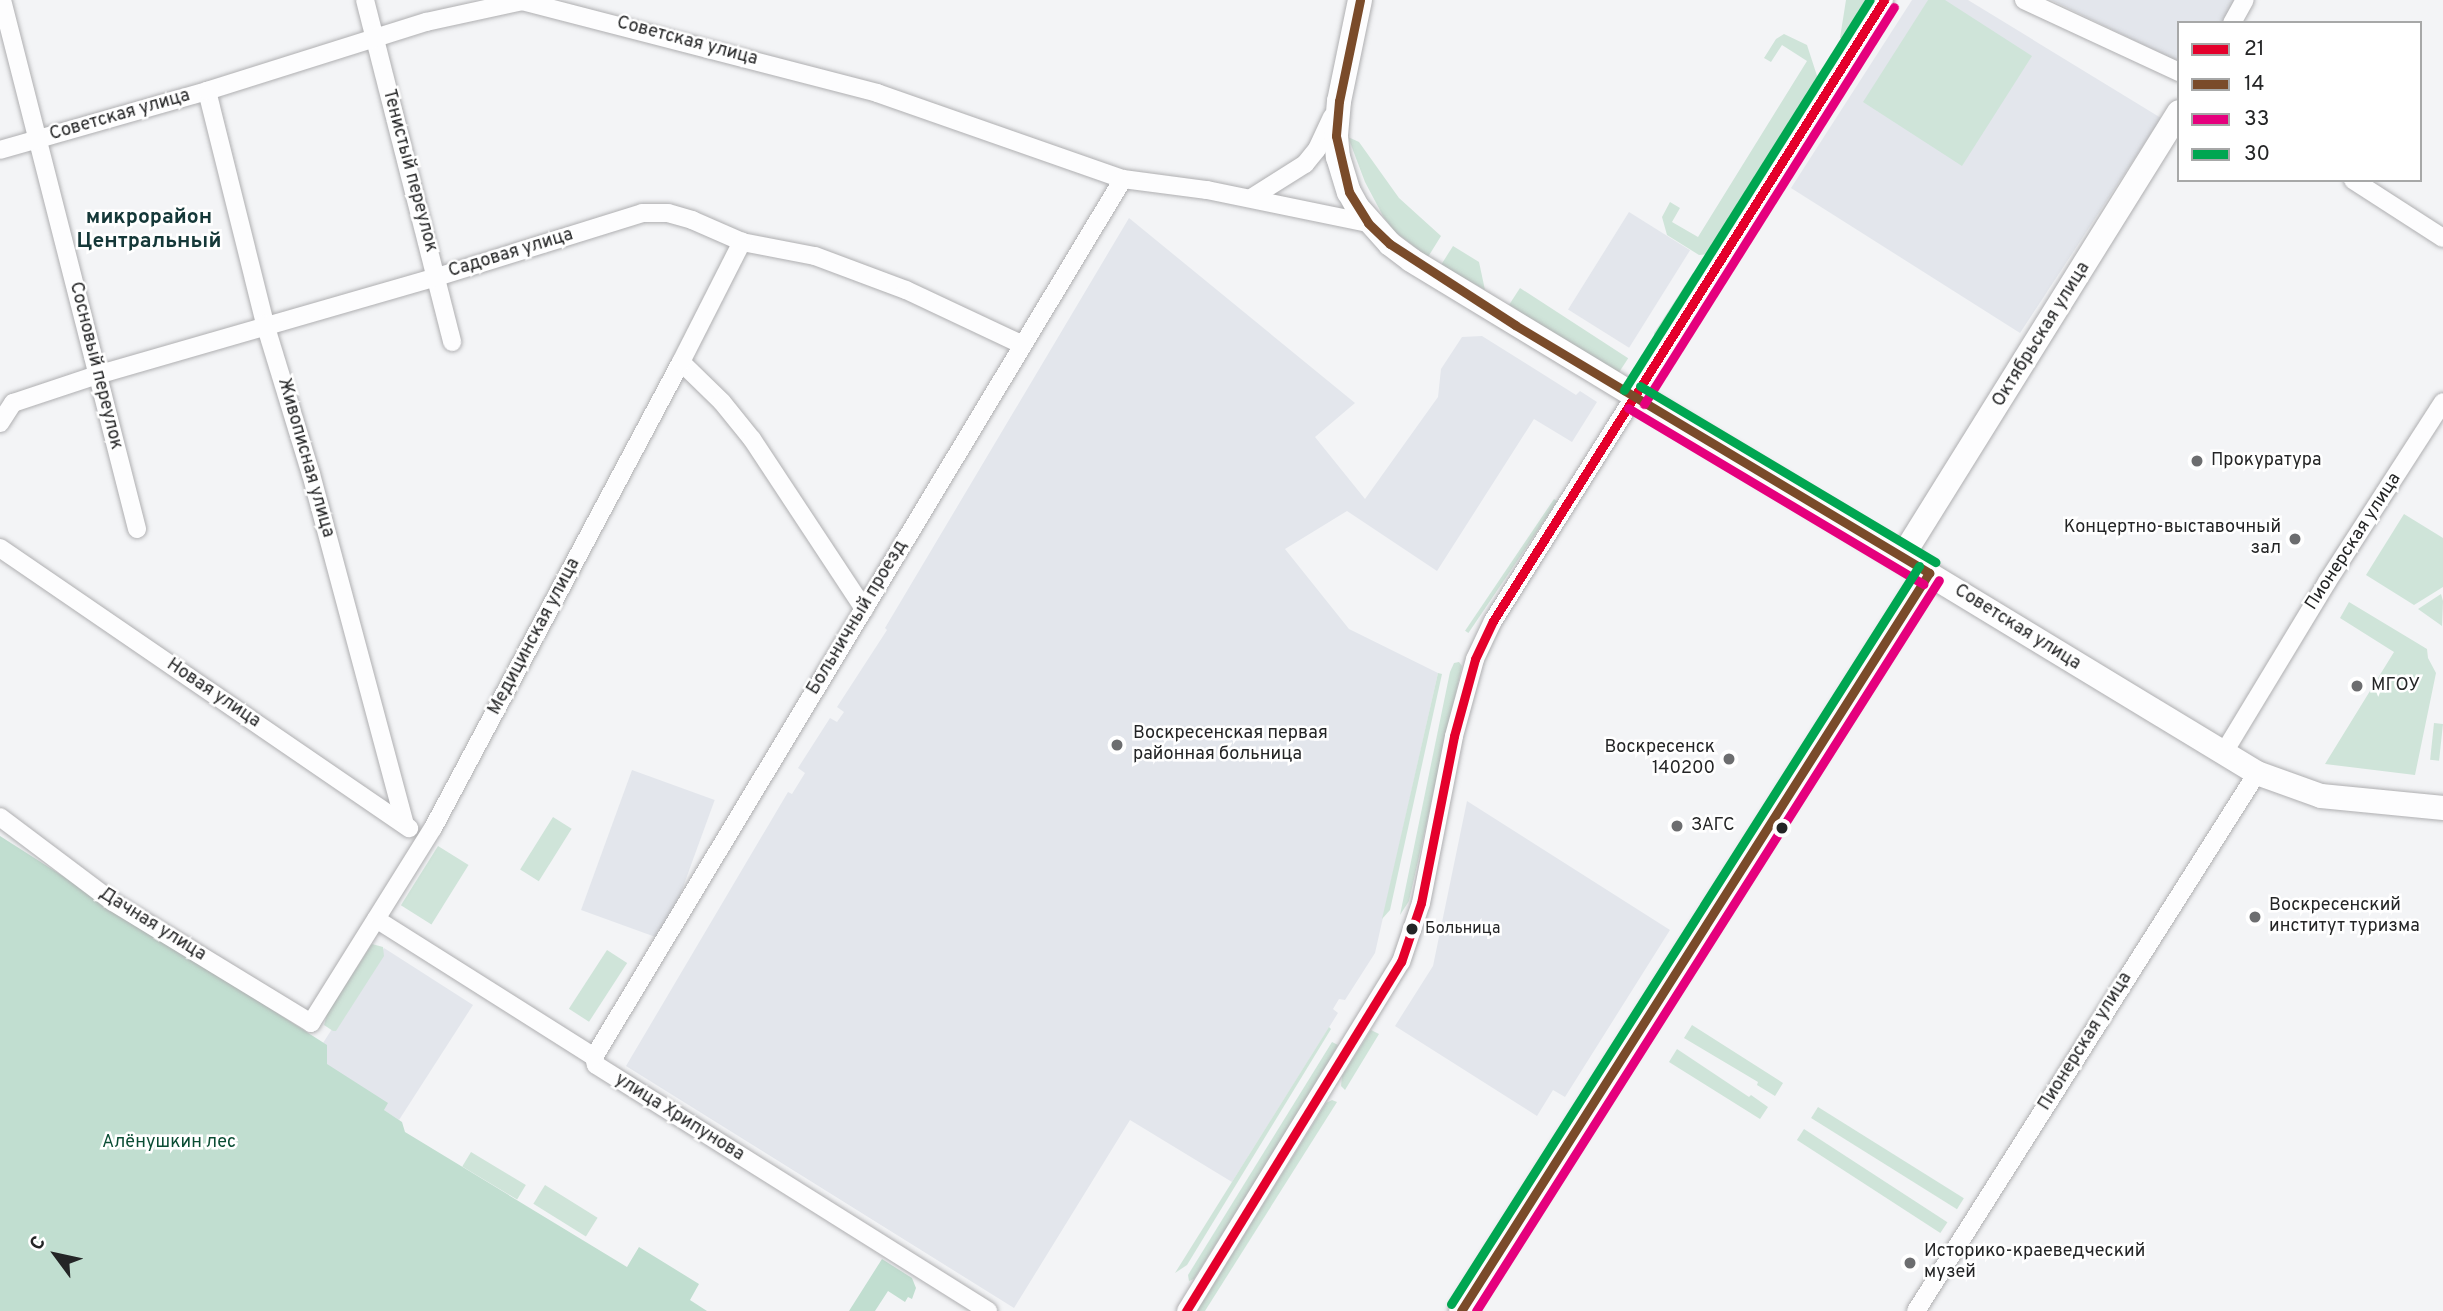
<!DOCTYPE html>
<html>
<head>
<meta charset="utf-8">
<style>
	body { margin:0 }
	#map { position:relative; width:2443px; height:1311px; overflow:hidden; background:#f3f4f6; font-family:Overpass,sans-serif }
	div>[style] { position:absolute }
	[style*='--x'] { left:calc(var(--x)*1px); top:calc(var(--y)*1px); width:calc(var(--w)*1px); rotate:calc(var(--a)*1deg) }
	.built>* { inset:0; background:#e3e6ec; transform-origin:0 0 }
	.green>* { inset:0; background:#cfe4d9; transform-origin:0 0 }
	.forest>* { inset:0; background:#c1ded0 }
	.roads { filter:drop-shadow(0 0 2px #afafb1) drop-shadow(0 0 2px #afafb1) }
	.street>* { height:18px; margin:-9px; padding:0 9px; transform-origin:9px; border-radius:9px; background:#fdfdfe }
	.secondary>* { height:24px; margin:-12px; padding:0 12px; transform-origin:12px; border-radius:12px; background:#fdfdfe }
	.bus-1>* { height:9px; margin:-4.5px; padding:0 4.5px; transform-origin:4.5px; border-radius:4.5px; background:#e4002b }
	.bus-2>* { height:9px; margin:-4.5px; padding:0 4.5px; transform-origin:4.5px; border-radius:4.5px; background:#7a4b2a }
	.bus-3>* { height:9px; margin:-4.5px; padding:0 4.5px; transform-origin:4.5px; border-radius:4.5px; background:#e5007d }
	.bus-4>* { height:9px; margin:-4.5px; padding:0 4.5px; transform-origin:4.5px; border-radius:4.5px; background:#00a651 }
	.dots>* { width:19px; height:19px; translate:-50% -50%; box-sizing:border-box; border:4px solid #fff; border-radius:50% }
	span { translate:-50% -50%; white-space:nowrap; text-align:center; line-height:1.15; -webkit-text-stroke:5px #fff; paint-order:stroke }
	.bus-label { font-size:16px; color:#242526 }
	.left { translate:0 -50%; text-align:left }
	.street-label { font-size:18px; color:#242526 }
	.poi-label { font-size:18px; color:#242526 }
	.right { translate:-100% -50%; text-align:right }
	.park-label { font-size:18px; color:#0b4d34 }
	.quarter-label { font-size:21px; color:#153838; font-weight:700 }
	.legend { position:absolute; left:2177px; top:21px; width:245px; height:161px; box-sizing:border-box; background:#fff; border:2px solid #a7a8a8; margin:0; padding:9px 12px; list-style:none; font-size:21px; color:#242526 }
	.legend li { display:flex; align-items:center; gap:14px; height:35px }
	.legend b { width:35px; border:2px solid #a7a8a8 }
	.north { position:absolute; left:21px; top:1220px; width:70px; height:70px; -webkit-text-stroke:5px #fff; paint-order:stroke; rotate:303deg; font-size:19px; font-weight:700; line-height:28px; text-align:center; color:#242526 }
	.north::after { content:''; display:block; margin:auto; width:24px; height:32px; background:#242526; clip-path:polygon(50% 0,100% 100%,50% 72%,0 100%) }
</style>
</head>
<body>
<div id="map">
	<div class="built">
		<i style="clip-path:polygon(1912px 0,1968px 0,2161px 118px,2020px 333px,1791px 188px)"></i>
		<i style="clip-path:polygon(2051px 0,2250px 0,2236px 23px,2179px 23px,2179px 62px)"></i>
		<i style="left:1629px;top:212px;width:72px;height:115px;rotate:32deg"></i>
		<i style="clip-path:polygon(1129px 218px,1355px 403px,1315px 437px,1365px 499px,1438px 397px,1441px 369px,1462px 337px,1482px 336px,1576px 395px,1580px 391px,1597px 402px,1572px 442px,1534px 419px,1437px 571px,1347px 511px,1285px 549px,1349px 629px,1438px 673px,1375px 953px,1345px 1000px,1339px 999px,1333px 1009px,1338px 1013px,1232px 1182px,1130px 1120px,1014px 1308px,626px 1066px,788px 792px,792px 794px,805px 773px,798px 768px,830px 718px,837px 722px,844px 712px,837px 707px,887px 630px,885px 628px)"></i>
		<i style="left:632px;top:770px;width:88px;height:149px;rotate:20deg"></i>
		<i style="clip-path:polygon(1467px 801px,1670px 930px,1565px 1097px,1553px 1090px,1537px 1116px,1395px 1026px,1433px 966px)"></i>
		<i style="clip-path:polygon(384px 948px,473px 1005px,399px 1120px,322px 1070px,323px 1043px)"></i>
	</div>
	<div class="green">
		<i style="clip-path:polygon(1846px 0,1871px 0,1856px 31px,1846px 39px,1840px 38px)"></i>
		<i style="clip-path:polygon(1928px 0,1945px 0,2032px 56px,1962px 166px,1863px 102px)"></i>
		<i style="clip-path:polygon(1784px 34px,1807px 45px,1820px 85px,1722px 242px,1710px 254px,1699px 255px,1667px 235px,1662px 217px,1670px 202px,1680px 208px,1672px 222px,1698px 237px,1807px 61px,1782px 45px,1771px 62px,1764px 58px,1776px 39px)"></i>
		<i style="clip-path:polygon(1348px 137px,1359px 142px,1399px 198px,1441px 236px,1428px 257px,1394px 231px,1383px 216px,1365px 182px)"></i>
		<i style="clip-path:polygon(1453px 246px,1479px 262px,1485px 290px,1441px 265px)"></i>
		<i style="clip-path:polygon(1693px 273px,1693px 287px,1655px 345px,1654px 333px)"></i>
		<i style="left:1520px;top:288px;width:129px;height:20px;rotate:33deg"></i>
		<i style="left:1554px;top:499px;width:4px;height:159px;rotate:34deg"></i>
		<i style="clip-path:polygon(2404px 514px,2443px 538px,2443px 587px,2414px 605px,2366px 575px)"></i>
		<i style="clip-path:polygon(2441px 594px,2443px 601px,2442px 626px,2418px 609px)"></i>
		<i style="clip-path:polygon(2349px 602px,2427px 649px,2428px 658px,2436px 673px,2415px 775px,2325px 764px,2394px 652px,2340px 618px)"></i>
		<i style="clip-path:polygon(1459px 662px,1462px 666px,1409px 901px,1400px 915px,1450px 672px,1454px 663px)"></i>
		<i style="clip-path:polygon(1438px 673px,1442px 674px,1390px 910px,1382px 919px)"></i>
		<i style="left:2434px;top:723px;width:9px;height:37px;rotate:6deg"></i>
		<i style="left:553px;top:817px;width:22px;height:62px;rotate:32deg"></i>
		<i style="left:438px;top:846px;width:36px;height:70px;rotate:32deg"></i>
		<i style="clip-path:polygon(372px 944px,383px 947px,384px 956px,336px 1031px,333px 1031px,324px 1025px,327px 1014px)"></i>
		<i style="left:607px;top:950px;width:24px;height:70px;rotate:33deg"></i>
		<i style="clip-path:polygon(1692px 1025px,1783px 1083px,1775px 1096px,1757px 1085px,1758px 1082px,1684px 1038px)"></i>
		<i style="clip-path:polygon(1329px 1027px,1331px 1029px,1187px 1265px,1175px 1273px)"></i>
		<i style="clip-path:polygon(1371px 1030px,1379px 1034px,1345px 1090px,1341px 1086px,1342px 1076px)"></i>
		<i style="clip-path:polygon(1332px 1042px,1338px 1045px,1312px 1092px,1194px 1279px,1189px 1281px,1188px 1275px)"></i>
		<i style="clip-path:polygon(1677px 1049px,1749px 1097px,1751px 1095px,1768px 1107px,1760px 1119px,1669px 1062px)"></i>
		<i style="clip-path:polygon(1332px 1100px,1337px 1102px,1205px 1311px,1197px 1311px,1326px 1103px)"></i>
		<i style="left:1818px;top:1107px;width:172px;height:13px;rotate:32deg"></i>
		<i style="left:1804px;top:1129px;width:171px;height:13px;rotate:33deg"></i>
		<i style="left:471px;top:1152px;width:64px;height:17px;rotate:31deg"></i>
		<i style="left:545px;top:1185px;width:62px;height:22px;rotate:32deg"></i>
	</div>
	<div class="forest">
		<i style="clip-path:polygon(0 836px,327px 1045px,327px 1064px,388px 1103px,384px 1110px,402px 1122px,405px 1132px,627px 1267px,639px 1247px,699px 1284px,690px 1300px,707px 1311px,0 1311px)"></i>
		<i style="clip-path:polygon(882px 1259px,912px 1278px,916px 1288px,912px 1299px,908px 1297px,905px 1302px,888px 1291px,875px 1311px,849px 1311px)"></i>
	</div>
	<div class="roads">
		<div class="street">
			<i style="--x:2;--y:0;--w:546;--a:75.68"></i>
			<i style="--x:365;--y:0;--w:353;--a:75.7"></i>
			<i style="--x:2024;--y:0;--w:171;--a:24.9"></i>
			<i style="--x:2232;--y:23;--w:26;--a:-61"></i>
			<i style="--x:207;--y:91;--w:240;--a:76"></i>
			<i style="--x:265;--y:324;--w:157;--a:73"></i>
			<i style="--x:311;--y:474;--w:363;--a:75"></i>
			<i style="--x:0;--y:150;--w:215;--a:-15.9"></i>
			<i style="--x:207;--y:91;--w:230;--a:-17.5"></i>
			<i style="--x:426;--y:22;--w:98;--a:-12.3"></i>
			<i style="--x:522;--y:1;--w:367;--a:14.5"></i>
			<i style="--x:877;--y:93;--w:261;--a:19.3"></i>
			<i style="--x:1123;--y:179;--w:85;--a:7.5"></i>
			<i style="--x:1207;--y:190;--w:164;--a:11.6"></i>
			<i style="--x:2353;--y:180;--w:107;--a:32.8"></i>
			<i style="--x:1251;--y:198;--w:64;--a:-32.2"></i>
			<i style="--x:1305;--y:164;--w:19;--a:-51"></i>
			<i style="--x:1317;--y:149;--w:35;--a:-65"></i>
			<i style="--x:681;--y:362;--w:57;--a:44.3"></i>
			<i style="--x:722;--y:402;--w:48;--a:51"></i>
			<i style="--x:752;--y:439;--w:204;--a:56.6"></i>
			<i style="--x:0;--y:423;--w:24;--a:-57"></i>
			<i style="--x:13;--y:403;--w:89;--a:-18.4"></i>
			<i style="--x:97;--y:375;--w:354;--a:-16.1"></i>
			<i style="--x:437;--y:277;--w:215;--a:-17.3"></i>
			<i style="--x:642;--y:213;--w:26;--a:0"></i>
			<i style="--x:668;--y:213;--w:25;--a:16"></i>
			<i style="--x:692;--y:220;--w:55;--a:23.7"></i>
			<i style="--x:742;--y:242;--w:74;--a:10.9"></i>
			<i style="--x:815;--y:256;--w:97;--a:20.5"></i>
			<i style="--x:906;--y:290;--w:129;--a:25.2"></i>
			<i style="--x:0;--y:548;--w:496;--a:34.4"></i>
			<i style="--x:2223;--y:754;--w:201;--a:-58.8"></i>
			<i style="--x:2327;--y:582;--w:214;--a:-57.2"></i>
			<i style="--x:0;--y:817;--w:141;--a:37"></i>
			<i style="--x:113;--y:902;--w:232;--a:31.4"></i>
			<i style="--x:311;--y:1023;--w:230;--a:-58"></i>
			<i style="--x:433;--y:828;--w:528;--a:-61.98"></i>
			<i style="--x:681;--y:362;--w:135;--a:-63.1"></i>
			<i style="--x:376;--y:919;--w:258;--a:32.3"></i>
			<i style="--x:594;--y:1057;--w:8;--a:76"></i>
			<i style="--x:596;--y:1065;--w:463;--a:32.1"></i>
			<i style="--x:594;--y:1057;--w:1025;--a:-58.93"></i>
			<i style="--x:1186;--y:1311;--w:410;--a:-58.4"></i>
			<i style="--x:1401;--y:962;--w:62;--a:-71.3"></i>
			<i style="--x:1421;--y:903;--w:170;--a:-78.8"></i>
			<i style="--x:1454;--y:736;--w:80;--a:-74.7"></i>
			<i style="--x:1475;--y:659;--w:42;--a:-64.7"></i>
			<i style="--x:1493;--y:621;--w:734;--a:-57.8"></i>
			<i style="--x:1916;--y:1311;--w:637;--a:-57.63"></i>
		</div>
		<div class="secondary">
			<i style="--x:1360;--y:0;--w:103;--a:101.7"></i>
			<i style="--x:1339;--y:101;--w:35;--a:95"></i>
			<i style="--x:1336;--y:136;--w:21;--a:85"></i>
			<i style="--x:1338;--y:157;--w:37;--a:73"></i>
			<i style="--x:1349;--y:192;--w:18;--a:61"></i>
			<i style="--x:1358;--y:208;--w:48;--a:48.4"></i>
			<i style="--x:1390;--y:244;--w:26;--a:37"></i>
			<i style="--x:1411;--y:260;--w:989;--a:31.23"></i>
			<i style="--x:2257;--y:773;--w:68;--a:19.8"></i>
			<i style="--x:2321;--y:796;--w:123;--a:5.6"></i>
			<i style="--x:1902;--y:557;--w:524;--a:-58.1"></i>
			<i style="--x:1461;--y:1311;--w:874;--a:-57.62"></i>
		</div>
	</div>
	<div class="bus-1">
		<i style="--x:1186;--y:1311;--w:410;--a:-58.4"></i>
		<i style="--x:1401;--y:962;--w:62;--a:-71.3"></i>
		<i style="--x:1421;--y:903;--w:170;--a:-78.8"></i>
		<i style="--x:1454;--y:736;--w:80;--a:-74.7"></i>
		<i style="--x:1475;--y:659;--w:42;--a:-64.7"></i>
		<i style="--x:1493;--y:621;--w:734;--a:-57.8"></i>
	</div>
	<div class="bus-2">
		<i style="--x:1360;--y:0;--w:103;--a:101.7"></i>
		<i style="--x:1339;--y:101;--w:35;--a:95"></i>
		<i style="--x:1336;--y:136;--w:57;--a:76.9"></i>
		<i style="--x:1349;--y:192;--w:36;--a:58"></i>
		<i style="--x:1368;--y:223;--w:30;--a:44"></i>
		<i style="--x:1390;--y:244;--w:149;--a:32.9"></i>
		<i style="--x:1515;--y:325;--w:483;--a:30.9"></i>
		<i style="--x:1461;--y:1311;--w:874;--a:-57.62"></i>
	</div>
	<div class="bus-3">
		<i style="--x:1644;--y:404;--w:469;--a:-57.8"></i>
		<i style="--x:1628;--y:408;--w:344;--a:30.8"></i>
		<i style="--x:1476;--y:1311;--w:865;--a:-57.65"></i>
	</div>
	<div class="bus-4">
		<i style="--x:1640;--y:386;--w:344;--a:30.8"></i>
		<i style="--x:1624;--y:390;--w:461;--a:-57.8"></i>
		<i style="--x:1451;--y:1304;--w:874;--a:-57.62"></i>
	</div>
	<div class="dots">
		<i style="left:2197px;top:461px;background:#6c6d6f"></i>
		<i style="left:2295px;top:539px;background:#6c6d6f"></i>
		<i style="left:2357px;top:686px;background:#6c6d6f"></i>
		<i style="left:1117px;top:745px;background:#6c6d6f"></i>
		<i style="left:1729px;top:759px;background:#6c6d6f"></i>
		<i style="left:1677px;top:826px;background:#6c6d6f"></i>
		<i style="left:1782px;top:828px;background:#242526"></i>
		<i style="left:2255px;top:917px;background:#6c6d6f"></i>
		<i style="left:1412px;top:929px;background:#242526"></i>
		<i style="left:1910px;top:1263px;background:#6c6d6f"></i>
	</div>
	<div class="bus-label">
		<span class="left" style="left:1425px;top:929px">Больница</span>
	</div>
	<div class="street-label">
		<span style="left:687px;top:42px;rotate:15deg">Советская улица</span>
		<span style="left:120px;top:116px;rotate:-16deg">Советская улица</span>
		<span style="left:409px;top:171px;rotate:75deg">Тенистый переулок</span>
		<span style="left:511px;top:254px;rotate:-17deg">Садовая улица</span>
		<span style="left:2042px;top:335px;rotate:-58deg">Октябрьская улица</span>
		<span style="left:95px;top:366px;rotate:76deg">Сосновый переулок</span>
		<span style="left:305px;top:458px;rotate:74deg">Живописная улица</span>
		<span style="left:2354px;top:542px;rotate:-57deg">Пионерская улица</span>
		<span style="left:858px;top:618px;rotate:-59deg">Больничный проезд</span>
		<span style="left:2017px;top:628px;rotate:32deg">Советская улица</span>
		<span style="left:535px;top:637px;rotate:-62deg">Медицинская улица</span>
		<span style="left:213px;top:694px;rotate:34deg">Новая улица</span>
		<span style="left:152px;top:925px;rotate:32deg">Дачная улица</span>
		<span style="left:2086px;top:1042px;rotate:-58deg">Пионерская улица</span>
		<span style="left:679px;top:1118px;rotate:32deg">улица Хрипунова</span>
	</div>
	<div class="poi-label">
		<span class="left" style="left:2211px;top:461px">Прокуратура</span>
		<span class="right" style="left:2281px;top:539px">Концертно-выставочный<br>зал</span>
		<span class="left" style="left:2371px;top:686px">МГОУ</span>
		<span class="left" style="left:1133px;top:745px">Воскресенская первая<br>районная больница</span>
		<span class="right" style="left:1715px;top:759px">Воскресенск<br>140200</span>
		<span class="left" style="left:1691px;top:826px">ЗАГС</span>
		<span class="left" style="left:2269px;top:917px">Воскресенский<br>институт туризма</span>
		<span class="left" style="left:1924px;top:1263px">Историко-краеведческий<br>музей</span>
	</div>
	<div class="park-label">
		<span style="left:169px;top:1143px">Алёнушкин лес</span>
	</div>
	<div class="quarter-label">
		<span style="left:149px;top:230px">микрорайон<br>Центральный</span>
	</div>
	<ul class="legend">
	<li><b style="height:9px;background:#e4002b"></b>21</li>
	<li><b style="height:9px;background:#7a4b2a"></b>14</li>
	<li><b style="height:9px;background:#e5007d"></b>33</li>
	<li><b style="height:9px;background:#00a651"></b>30</li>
	</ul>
	<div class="north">С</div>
</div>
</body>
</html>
